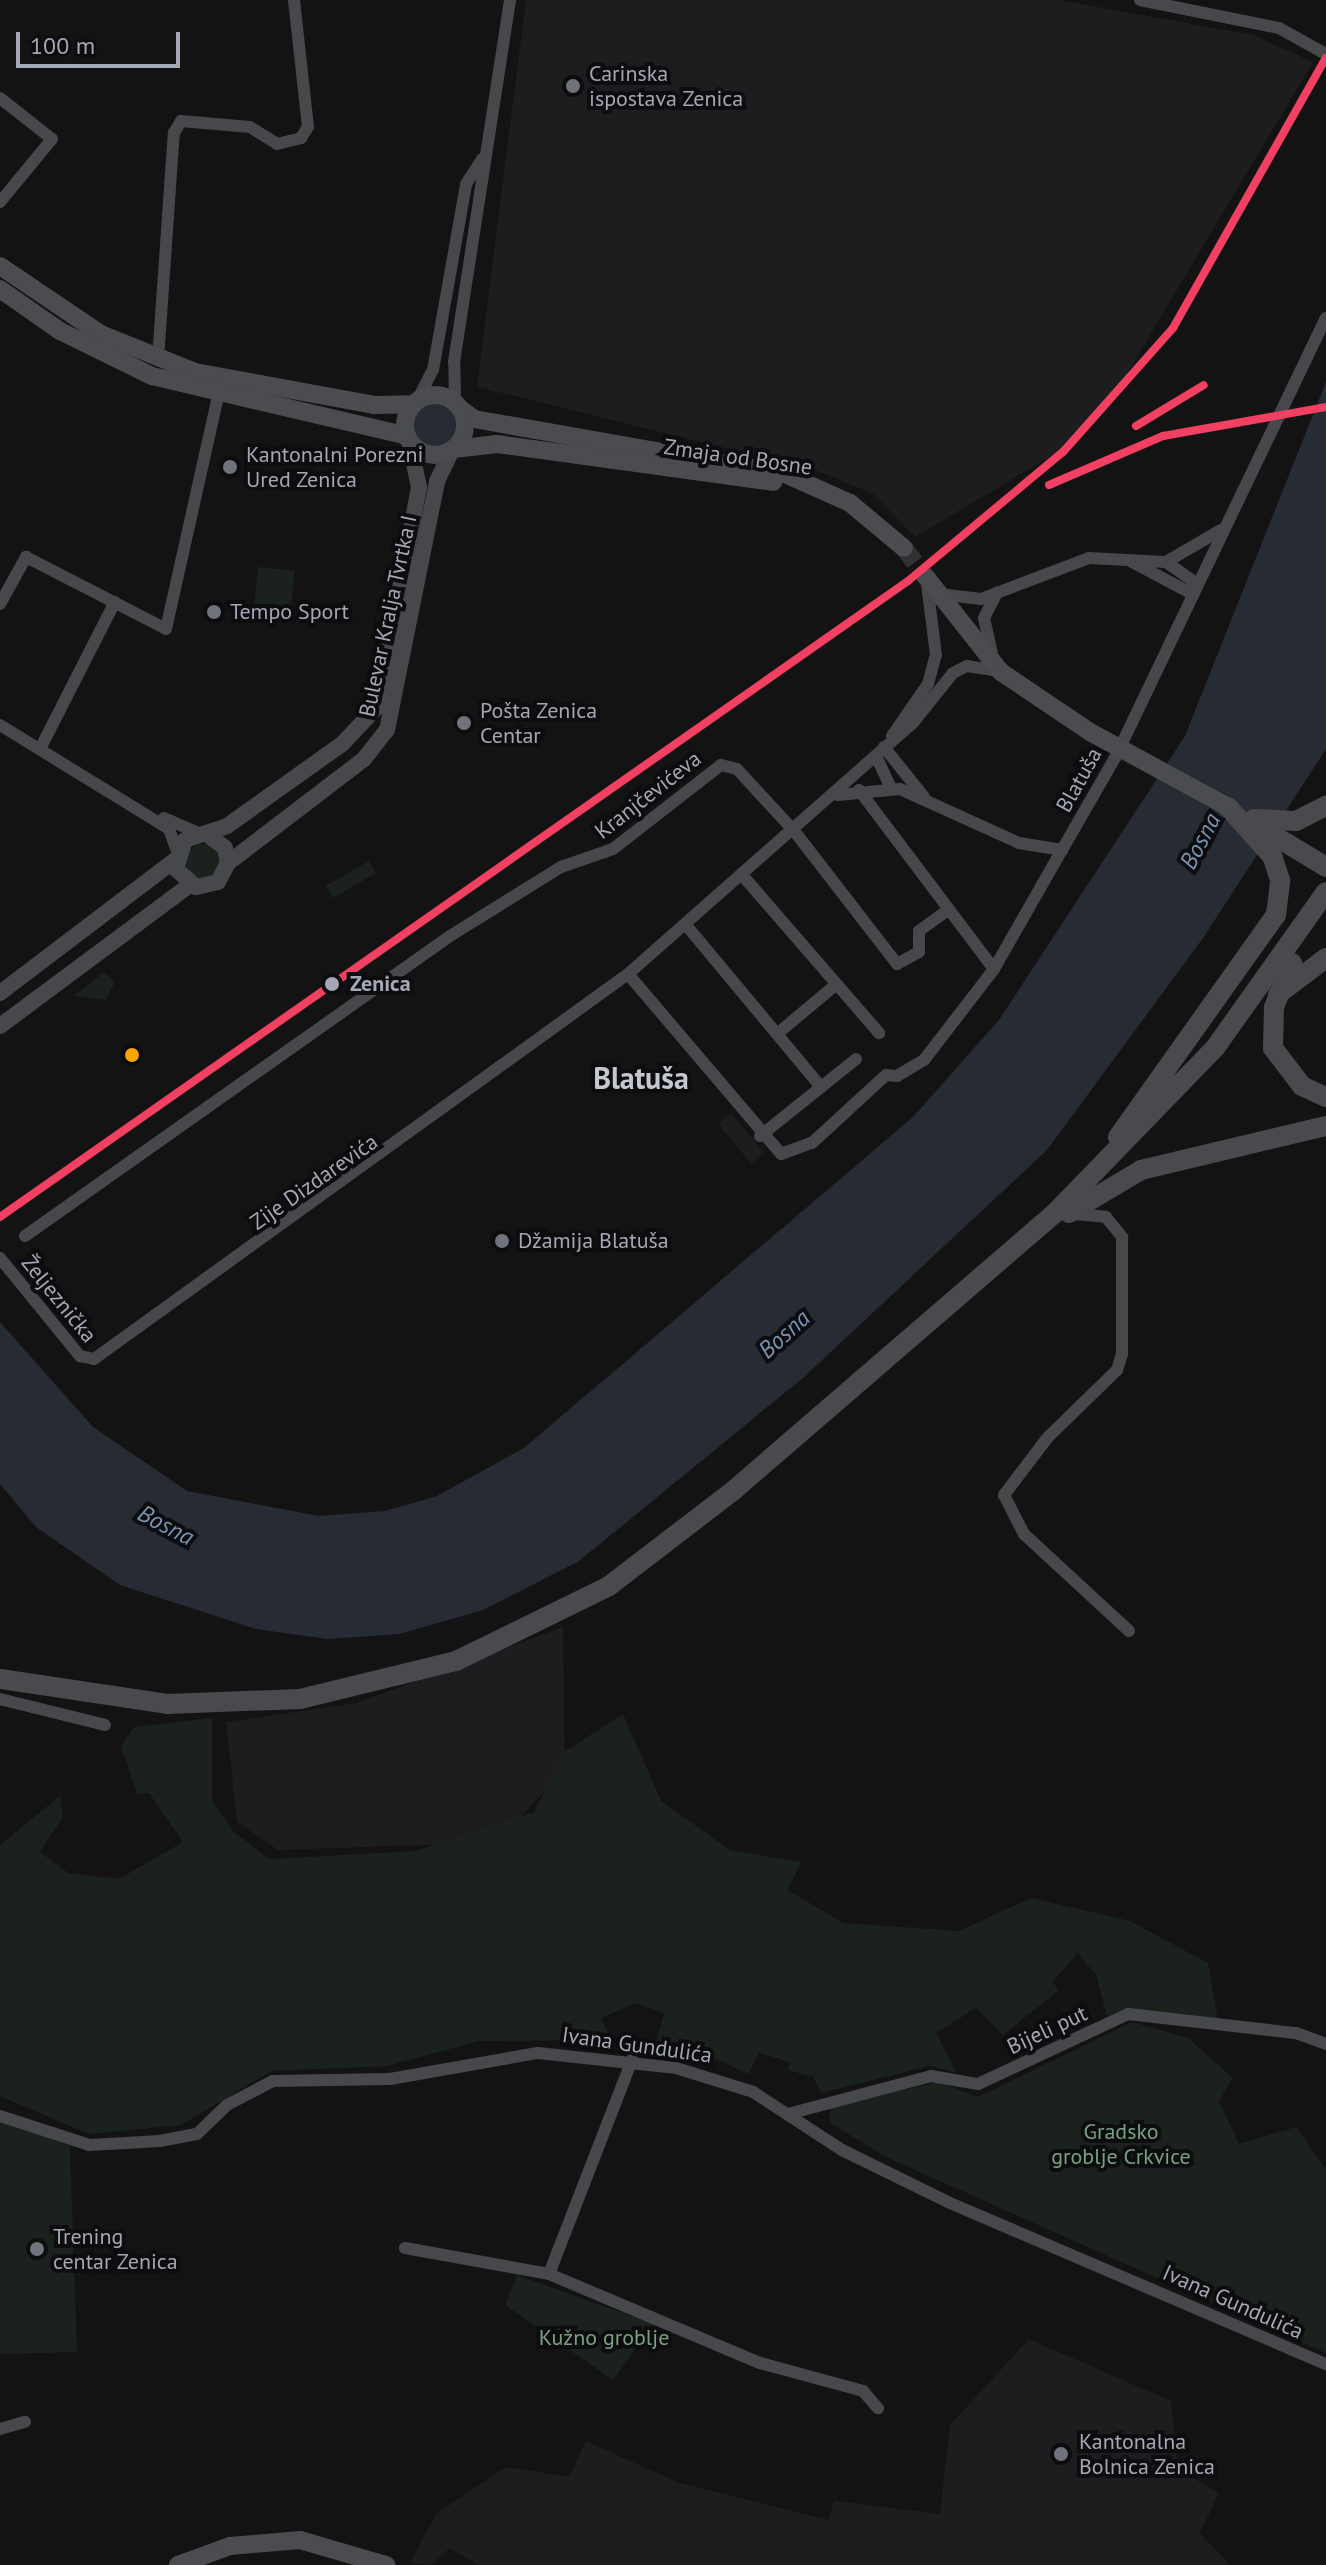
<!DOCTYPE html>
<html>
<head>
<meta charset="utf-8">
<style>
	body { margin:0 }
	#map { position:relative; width:1326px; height:2565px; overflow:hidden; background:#131313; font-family:"PT Sans",sans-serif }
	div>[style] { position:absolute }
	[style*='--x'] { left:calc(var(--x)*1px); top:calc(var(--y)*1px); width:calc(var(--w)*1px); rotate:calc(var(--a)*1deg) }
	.built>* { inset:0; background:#1d1d1f; transform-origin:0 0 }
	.green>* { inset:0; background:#1b221d; transform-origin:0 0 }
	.round { border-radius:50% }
	.water>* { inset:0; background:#272c34 }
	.secondary-tunnel>* { height:18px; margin-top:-9px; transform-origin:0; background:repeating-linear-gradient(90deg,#303133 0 18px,transparent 0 27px) }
	.minor>* { height:12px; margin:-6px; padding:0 6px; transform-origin:6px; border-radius:6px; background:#47484c }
	.tertiary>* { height:16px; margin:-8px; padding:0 8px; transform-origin:8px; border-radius:8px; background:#47484c }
	.secondary>* { height:18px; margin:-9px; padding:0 9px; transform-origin:9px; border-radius:9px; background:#4b4c50 }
	.secondary>.ring { margin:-9px; padding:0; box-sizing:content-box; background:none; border:18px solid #4b4c50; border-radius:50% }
	.trunk>* { height:20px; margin:-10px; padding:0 10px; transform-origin:10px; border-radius:10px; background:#4a4a4e }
	.secondary-bridge>* { height:18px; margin:-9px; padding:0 9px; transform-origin:9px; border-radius:9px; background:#4b4c50 }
	.rail-1>* { height:8px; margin:-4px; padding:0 4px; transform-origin:4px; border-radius:4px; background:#f24062 }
	.dots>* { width:22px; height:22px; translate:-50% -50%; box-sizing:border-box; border:4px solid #0d0d0f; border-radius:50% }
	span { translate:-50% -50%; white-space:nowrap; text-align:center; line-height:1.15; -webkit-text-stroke:8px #0d0d0f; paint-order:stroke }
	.poi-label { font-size:22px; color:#a4a7b4 }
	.left { translate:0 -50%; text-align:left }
	.street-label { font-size:22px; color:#a4a7b4 }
	.stop-label { font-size:22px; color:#a4a7b4; font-weight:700 }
	.park-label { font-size:22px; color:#7aa080 }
	.water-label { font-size:24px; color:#7a92b0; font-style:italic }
	.district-label { font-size:30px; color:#c5c7d0; font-weight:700 }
	.scale { position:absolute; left:16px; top:32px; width:164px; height:36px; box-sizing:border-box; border:4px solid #a4a7b4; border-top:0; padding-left:10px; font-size:24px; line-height:28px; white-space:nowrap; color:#a4a7b4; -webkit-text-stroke:6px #0d0d0f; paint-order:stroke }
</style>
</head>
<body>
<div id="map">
	<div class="built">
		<i style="clip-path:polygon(526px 0,1059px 0,1253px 35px,1313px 62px,1112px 399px,1056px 453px,915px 537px,872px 493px,815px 470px,477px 387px)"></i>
		<i style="left:731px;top:1113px;width:52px;height:17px;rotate:50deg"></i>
		<i style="clip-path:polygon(563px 1627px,565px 1769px,520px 1818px,454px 1844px,278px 1850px,237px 1822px,226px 1722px,357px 1703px)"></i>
		<i style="clip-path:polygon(1029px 2339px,1171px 2401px,1178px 2469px,1219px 2493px,1200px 2533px,1230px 2565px,478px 2565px,450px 2548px,431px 2565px,410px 2563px,436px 2514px,506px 2467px,569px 2477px,586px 2441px,677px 2482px,829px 2520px,834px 2501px,940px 2514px,950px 2425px)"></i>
	</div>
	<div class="green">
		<i style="left:258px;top:567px;width:37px;height:51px;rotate:6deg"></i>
		<i class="round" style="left:186px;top:844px;width:34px;height:34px"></i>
		<i style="left:369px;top:861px;width:14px;height:50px;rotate:60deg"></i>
		<i style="clip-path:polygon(104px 972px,115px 982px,106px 1000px,74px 996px)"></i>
		<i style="clip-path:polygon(623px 1714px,661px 1801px,730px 1850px,801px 1862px,788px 1890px,843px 1923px,959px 1931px,1031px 1898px,1130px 1921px,1208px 1963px,1218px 2021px,1107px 2016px,1096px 1975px,1078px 1953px,1053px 1981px,1058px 1991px,1003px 2035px,976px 2008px,936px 2033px,956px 2072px,930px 2066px,821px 2093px,813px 2077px,788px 2070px,790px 2062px,759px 2053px,748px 2074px,716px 2059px,655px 2048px,664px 2013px,636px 2003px,601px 2018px,611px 2040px,479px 2041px,387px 2066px,271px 2071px,181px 2125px,89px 2134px,0 2096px,0 1845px,60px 1796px,63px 1817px,40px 1852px,68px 1873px,119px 1879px,183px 1842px,149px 1793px,137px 1794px,121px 1746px,134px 1727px,212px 1718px,212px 1801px,234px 1832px,269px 1859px,416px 1851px,534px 1812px,564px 1752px)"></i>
		<i style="clip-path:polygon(1132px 2022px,1188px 2038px,1233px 2078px,1219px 2101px,1239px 2144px,1296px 2127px,1326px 2169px,1326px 2353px,886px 2157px,829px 2122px,831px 2106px,939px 2082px,978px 2097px)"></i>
		<i style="clip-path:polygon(0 2119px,70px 2146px,77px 2352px,0 2354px)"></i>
		<i style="clip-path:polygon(517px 2275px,654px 2324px,613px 2380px,505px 2305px)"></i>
	</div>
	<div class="water">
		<i style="clip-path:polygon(1326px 382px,1326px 749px,1203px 938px,1047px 1150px,804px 1377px,579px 1561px,483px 1610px,399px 1634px,327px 1639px,256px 1629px,120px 1585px,36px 1527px,0 1484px,0 1322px,93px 1427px,187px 1491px,319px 1516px,385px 1511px,437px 1496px,524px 1448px,913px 1117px,999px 1020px,1185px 736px)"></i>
		<i class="round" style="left:412px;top:403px;width:44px;height:44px"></i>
	</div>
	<div class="secondary-tunnel">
		<i style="--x:904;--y:548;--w:36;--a:53"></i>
	</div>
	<div class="minor">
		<i style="--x:1140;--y:0;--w:142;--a:11.4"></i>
		<i style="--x:1279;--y:28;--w:54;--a:29"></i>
		<i style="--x:0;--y:98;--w:66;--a:38.3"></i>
		<i style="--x:52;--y:139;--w:82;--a:129.5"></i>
		<i style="--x:158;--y:359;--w:227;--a:-86"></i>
		<i style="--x:174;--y:133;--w:14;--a:-60"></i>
		<i style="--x:181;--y:121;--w:69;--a:5"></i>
		<i style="--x:250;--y:127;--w:32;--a:32"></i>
		<i style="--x:277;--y:144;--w:25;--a:-14"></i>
		<i style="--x:301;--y:138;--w:13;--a:-58"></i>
		<i style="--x:308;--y:127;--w:128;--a:-96.3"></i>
		<i style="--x:418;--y:399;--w:33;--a:-63"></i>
		<i style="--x:433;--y:370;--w:189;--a:-79.9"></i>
		<i style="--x:466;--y:184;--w:30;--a:-57"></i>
		<i style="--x:455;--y:401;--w:39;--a:-91"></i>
		<i style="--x:454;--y:362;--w:366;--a:-81.2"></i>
		<i style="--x:1132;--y:562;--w:64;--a:27.8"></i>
		<i style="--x:1166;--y:562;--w:64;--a:-30.2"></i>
		<i style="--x:939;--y:594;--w:42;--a:6.8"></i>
		<i style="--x:981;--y:599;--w:116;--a:-20.8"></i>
		<i style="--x:1089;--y:558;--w:77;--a:3"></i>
		<i style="--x:1166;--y:562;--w:35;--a:35"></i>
		<i style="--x:0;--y:604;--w:54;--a:-61"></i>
		<i style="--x:26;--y:557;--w:157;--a:27.2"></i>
		<i style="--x:166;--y:629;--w:238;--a:-77.4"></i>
		<i style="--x:992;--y:653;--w:36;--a:-103"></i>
		<i style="--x:984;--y:618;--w:29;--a:-63"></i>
		<i style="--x:0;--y:725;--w:198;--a:31.6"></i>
		<i style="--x:169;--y:829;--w:23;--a:70"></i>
		<i style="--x:892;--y:736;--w:63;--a:-55.3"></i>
		<i style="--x:928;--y:684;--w:30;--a:-75"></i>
		<i style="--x:936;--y:655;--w:72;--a:-97.2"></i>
		<i style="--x:884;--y:747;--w:64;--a:51.3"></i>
		<i style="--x:40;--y:749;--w:165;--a:-63"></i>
		<i style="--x:876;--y:756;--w:35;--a:65"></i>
		<i style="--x:859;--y:790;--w:224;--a:53"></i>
		<i style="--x:994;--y:969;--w:137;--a:-60.3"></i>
		<i style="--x:838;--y:795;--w:62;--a:-5.5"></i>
		<i style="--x:900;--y:789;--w:131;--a:24.4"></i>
		<i style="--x:1019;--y:843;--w:44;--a:9.2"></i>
		<i style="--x:1062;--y:850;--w:106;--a:-60.1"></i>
		<i style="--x:1115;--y:758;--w:488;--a:-64.4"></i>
		<i style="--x:164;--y:818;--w:40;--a:23.4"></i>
		<i style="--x:743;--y:876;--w:208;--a:49.1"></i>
		<i style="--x:686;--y:925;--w:211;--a:50.2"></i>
		<i style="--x:628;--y:974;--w:236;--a:49.6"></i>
		<i style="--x:781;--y:1154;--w:33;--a:-20"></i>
		<i style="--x:812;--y:1143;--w:100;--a:-42.6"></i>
		<i style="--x:886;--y:1075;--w:11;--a:5"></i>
		<i style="--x:897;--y:1076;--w:31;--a:-31"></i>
		<i style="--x:924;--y:1060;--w:115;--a:-52.4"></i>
		<i style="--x:777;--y:1034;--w:73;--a:-40"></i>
		<i style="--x:760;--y:1136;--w:123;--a:-38.7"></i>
		<i style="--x:1074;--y:1214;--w:32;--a:5"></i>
		<i style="--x:1106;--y:1217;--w:26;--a:51"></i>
		<i style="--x:1122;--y:1237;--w:117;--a:90"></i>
		<i style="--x:1122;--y:1354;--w:17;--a:107"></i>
		<i style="--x:1117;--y:1370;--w:96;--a:135.8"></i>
		<i style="--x:1048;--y:1437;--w:73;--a:127.2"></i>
		<i style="--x:1004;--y:1495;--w:44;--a:62.9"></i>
		<i style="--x:1024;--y:1534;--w:143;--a:42.7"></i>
		<i style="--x:25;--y:1236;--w:520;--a:-35.22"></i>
		<i style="--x:450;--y:936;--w:131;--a:-31.9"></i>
		<i style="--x:561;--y:867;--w:55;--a:-19.1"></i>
		<i style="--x:613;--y:849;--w:137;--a:-37.9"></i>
		<i style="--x:721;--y:765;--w:16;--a:14"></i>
		<i style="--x:737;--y:769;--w:86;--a:47.4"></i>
		<i style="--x:795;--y:832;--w:167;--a:52.3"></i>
		<i style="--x:897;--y:964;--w:25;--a:-29"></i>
		<i style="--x:919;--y:952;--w:21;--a:-90"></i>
		<i style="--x:919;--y:931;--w:37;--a:-36"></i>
		<i style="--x:0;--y:1258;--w:127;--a:50.8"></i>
		<i style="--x:80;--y:1356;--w:14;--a:12"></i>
		<i style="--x:94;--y:1359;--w:658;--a:-35.79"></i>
		<i style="--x:628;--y:974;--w:378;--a:-41.4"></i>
		<i style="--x:912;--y:724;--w:65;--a:-51.2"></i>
		<i style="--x:953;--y:673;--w:16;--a:-27"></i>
		<i style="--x:967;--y:666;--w:31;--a:9"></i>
		<i style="--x:0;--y:1699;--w:108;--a:13.9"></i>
		<i style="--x:788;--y:2114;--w:148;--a:-14.9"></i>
		<i style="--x:931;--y:2076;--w:48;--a:9.7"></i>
		<i style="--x:978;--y:2084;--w:166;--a:-25"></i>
		<i style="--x:1128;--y:2014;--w:169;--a:6.5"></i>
		<i style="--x:1296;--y:2033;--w:32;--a:20"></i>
		<i style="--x:0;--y:2116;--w:94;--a:18"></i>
		<i style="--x:89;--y:2145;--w:71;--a:-3.2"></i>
		<i style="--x:160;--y:2141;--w:38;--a:-11"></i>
		<i style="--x:197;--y:2134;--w:42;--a:-44"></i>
		<i style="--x:227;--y:2105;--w:52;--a:-27.6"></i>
		<i style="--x:273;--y:2081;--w:117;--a:-1"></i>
		<i style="--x:390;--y:2079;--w:150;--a:-10"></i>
		<i style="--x:538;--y:2053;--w:139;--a:6.2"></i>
		<i style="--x:676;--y:2068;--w:81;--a:17.3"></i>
		<i style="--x:753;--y:2092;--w:106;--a:33.1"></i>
		<i style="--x:842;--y:2150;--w:120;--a:26.1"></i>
		<i style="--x:950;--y:2203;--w:409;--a:23.2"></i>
		<i style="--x:405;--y:2248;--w:146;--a:10.2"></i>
		<i style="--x:549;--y:2274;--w:229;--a:22.9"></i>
		<i style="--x:760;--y:2363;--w:107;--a:15.2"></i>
		<i style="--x:863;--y:2391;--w:23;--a:49"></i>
		<i style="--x:549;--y:2274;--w:230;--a:-68.8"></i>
		<i style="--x:0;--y:2429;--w:26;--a:-16"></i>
	</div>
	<div class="tertiary">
		<i style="--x:208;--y:835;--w:21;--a:37"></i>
		<i style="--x:225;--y:848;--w:15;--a:79"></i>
		<i style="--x:228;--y:863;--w:21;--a:118"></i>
		<i style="--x:218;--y:882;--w:23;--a:167"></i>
		<i style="--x:196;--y:887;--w:27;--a:-138"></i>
		<i style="--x:176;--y:869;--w:30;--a:-73"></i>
		<i style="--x:185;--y:840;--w:44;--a:-18.4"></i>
		<i style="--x:227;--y:826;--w:141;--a:-35.5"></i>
		<i style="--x:342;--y:744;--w:52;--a:-46.5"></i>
		<i style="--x:378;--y:706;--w:223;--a:-79.4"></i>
		<i style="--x:419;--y:487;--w:49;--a:-101.8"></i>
		<i style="--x:228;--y:863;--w:171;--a:-37.4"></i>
		<i style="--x:364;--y:759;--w:37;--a:-52"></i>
		<i style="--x:387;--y:730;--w:254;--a:-78.6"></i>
		<i style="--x:437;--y:481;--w:34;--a:-64"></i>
		<i style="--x:0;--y:993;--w:220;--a:-37.2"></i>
		<i style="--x:0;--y:1026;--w:237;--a:-36.6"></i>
	</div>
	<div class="secondary">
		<i style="--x:0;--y:266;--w:122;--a:34"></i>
		<i style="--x:101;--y:334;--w:101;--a:22"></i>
		<i style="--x:195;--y:372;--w:182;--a:10.4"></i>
		<i style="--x:374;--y:405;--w:39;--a:-1"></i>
		<i style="--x:0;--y:289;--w:73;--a:35"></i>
		<i style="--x:60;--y:331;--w:102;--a:26.1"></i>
		<i style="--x:152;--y:376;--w:262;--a:13.2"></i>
		<i class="ring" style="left:405px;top:395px;width:42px;height:42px"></i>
		<i style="--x:462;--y:410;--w:15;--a:37"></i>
		<i style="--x:474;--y:419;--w:316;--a:10"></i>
		<i style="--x:785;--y:474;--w:71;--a:24"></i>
		<i style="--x:850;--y:503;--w:70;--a:39.8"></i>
		<i style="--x:454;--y:449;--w:43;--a:-6.6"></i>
		<i style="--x:497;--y:444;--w:279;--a:7.8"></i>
		<i style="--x:926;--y:577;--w:121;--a:51.7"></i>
		<i style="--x:1001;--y:672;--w:107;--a:34"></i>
		<i style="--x:178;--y:2565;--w:55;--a:-20.1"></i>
		<i style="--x:230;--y:2546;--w:70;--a:-4.9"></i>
		<i style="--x:300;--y:2540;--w:90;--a:16.2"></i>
	</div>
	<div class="trunk">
		<i style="--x:1254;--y:819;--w:42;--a:2.7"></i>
		<i style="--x:1296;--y:821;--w:34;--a:-27"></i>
		<i style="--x:1255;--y:824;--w:83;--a:31.2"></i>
		<i style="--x:1292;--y:963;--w:48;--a:112.2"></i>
		<i style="--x:1274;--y:1007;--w:41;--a:91.4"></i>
		<i style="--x:1273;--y:1048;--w:48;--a:52.7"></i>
		<i style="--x:1302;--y:1086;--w:26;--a:25"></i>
		<i style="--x:1278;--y:994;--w:60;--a:-36.9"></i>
		<i style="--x:1118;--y:1137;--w:272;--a:-54.6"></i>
		<i style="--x:1276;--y:915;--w:35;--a:-83"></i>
		<i style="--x:1280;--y:880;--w:25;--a:-108"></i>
		<i style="--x:1272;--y:856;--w:66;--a:-131.9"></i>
		<i style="--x:1069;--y:1213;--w:84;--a:-30.8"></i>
		<i style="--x:1141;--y:1170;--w:190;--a:-13.4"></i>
		<i style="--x:0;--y:1679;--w:169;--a:8.5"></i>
		<i style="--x:167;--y:1704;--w:133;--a:-2.2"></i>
		<i style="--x:300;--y:1699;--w:161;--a:-13.7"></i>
		<i style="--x:456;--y:1661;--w:170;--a:-26.1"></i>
		<i style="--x:609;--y:1586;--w:158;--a:-37.5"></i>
		<i style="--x:734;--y:1490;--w:423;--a:-40.8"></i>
		<i style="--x:1054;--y:1214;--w:231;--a:-45.9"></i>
		<i style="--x:1215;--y:1048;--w:191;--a:-54.6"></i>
	</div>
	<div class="secondary-bridge">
		<i style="--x:1090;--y:732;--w:157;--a:28.5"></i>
	</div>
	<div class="rail-1">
		<i style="--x:1136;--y:426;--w:79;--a:-31.1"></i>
		<i style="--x:1049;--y:485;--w:124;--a:-23.3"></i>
		<i style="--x:1163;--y:436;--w:166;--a:-10.1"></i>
		<i style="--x:0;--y:1217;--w:1109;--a:-35.01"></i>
		<i style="--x:908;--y:581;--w:202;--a:-39.8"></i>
		<i style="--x:1063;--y:452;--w:166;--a:-48.4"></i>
		<i style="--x:1173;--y:328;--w:310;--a:-60.5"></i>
	</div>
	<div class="dots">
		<i style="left:573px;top:86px;background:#71737c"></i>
		<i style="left:230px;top:467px;background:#71737c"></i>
		<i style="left:214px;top:612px;background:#71737c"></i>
		<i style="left:464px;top:723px;background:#71737c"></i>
		<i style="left:332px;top:984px;background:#a4a7b4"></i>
		<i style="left:132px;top:1055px;background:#f7a600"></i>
		<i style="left:502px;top:1241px;background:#71737c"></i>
		<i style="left:37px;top:2249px;background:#71737c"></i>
		<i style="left:1061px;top:2454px;background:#71737c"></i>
	</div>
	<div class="poi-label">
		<span class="left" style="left:589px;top:86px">Carinska<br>ispostava Zenica</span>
		<span class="left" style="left:246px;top:467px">Kantonalni Porezni<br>Ured Zenica</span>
		<span class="left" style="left:230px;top:612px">Tempo Sport</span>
		<span class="left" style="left:480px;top:723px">Pošta Zenica<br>Centar</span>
		<span class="left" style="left:518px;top:1241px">Džamija Blatuša</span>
		<span class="left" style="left:53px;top:2249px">Trening<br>centar Zenica</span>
		<span class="left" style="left:1079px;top:2454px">Kantonalna<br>Bolnica Zenica</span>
	</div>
	<div class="street-label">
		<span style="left:738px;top:457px;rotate:8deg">Zmaja od Bosne</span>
		<span style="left:388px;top:616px;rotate:-78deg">Bulevar Kralja Tvrtka I</span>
		<span style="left:1079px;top:780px;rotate:-61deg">Blatuša</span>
		<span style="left:648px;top:795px;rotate:-38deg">Kranjčevićeva</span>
		<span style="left:314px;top:1182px;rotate:-35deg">Zije Dizdarevića</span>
		<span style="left:59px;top:1299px;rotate:51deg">Željeznička</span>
		<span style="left:1047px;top:2030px;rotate:-25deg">Bijeli put</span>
		<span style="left:637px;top:2045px;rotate:8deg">Ivana Gundulića</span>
		<span style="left:1233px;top:2302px;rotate:24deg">Ivana Gundulića</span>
	</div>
	<div class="stop-label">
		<span class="left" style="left:350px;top:984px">Zenica</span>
	</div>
	<div class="park-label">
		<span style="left:1121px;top:2144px">Gradsko<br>groblje Crkvice</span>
		<span style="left:604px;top:2338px">Kužno groblje</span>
	</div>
	<div class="water-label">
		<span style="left:1200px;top:841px;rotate:-62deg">Bosna</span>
		<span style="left:784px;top:1334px;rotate:-42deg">Bosna</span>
		<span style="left:166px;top:1525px;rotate:28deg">Bosna</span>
	</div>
	<div class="district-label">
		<span style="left:641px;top:1078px">Blatuša</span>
	</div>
	<div class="scale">100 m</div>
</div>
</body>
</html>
